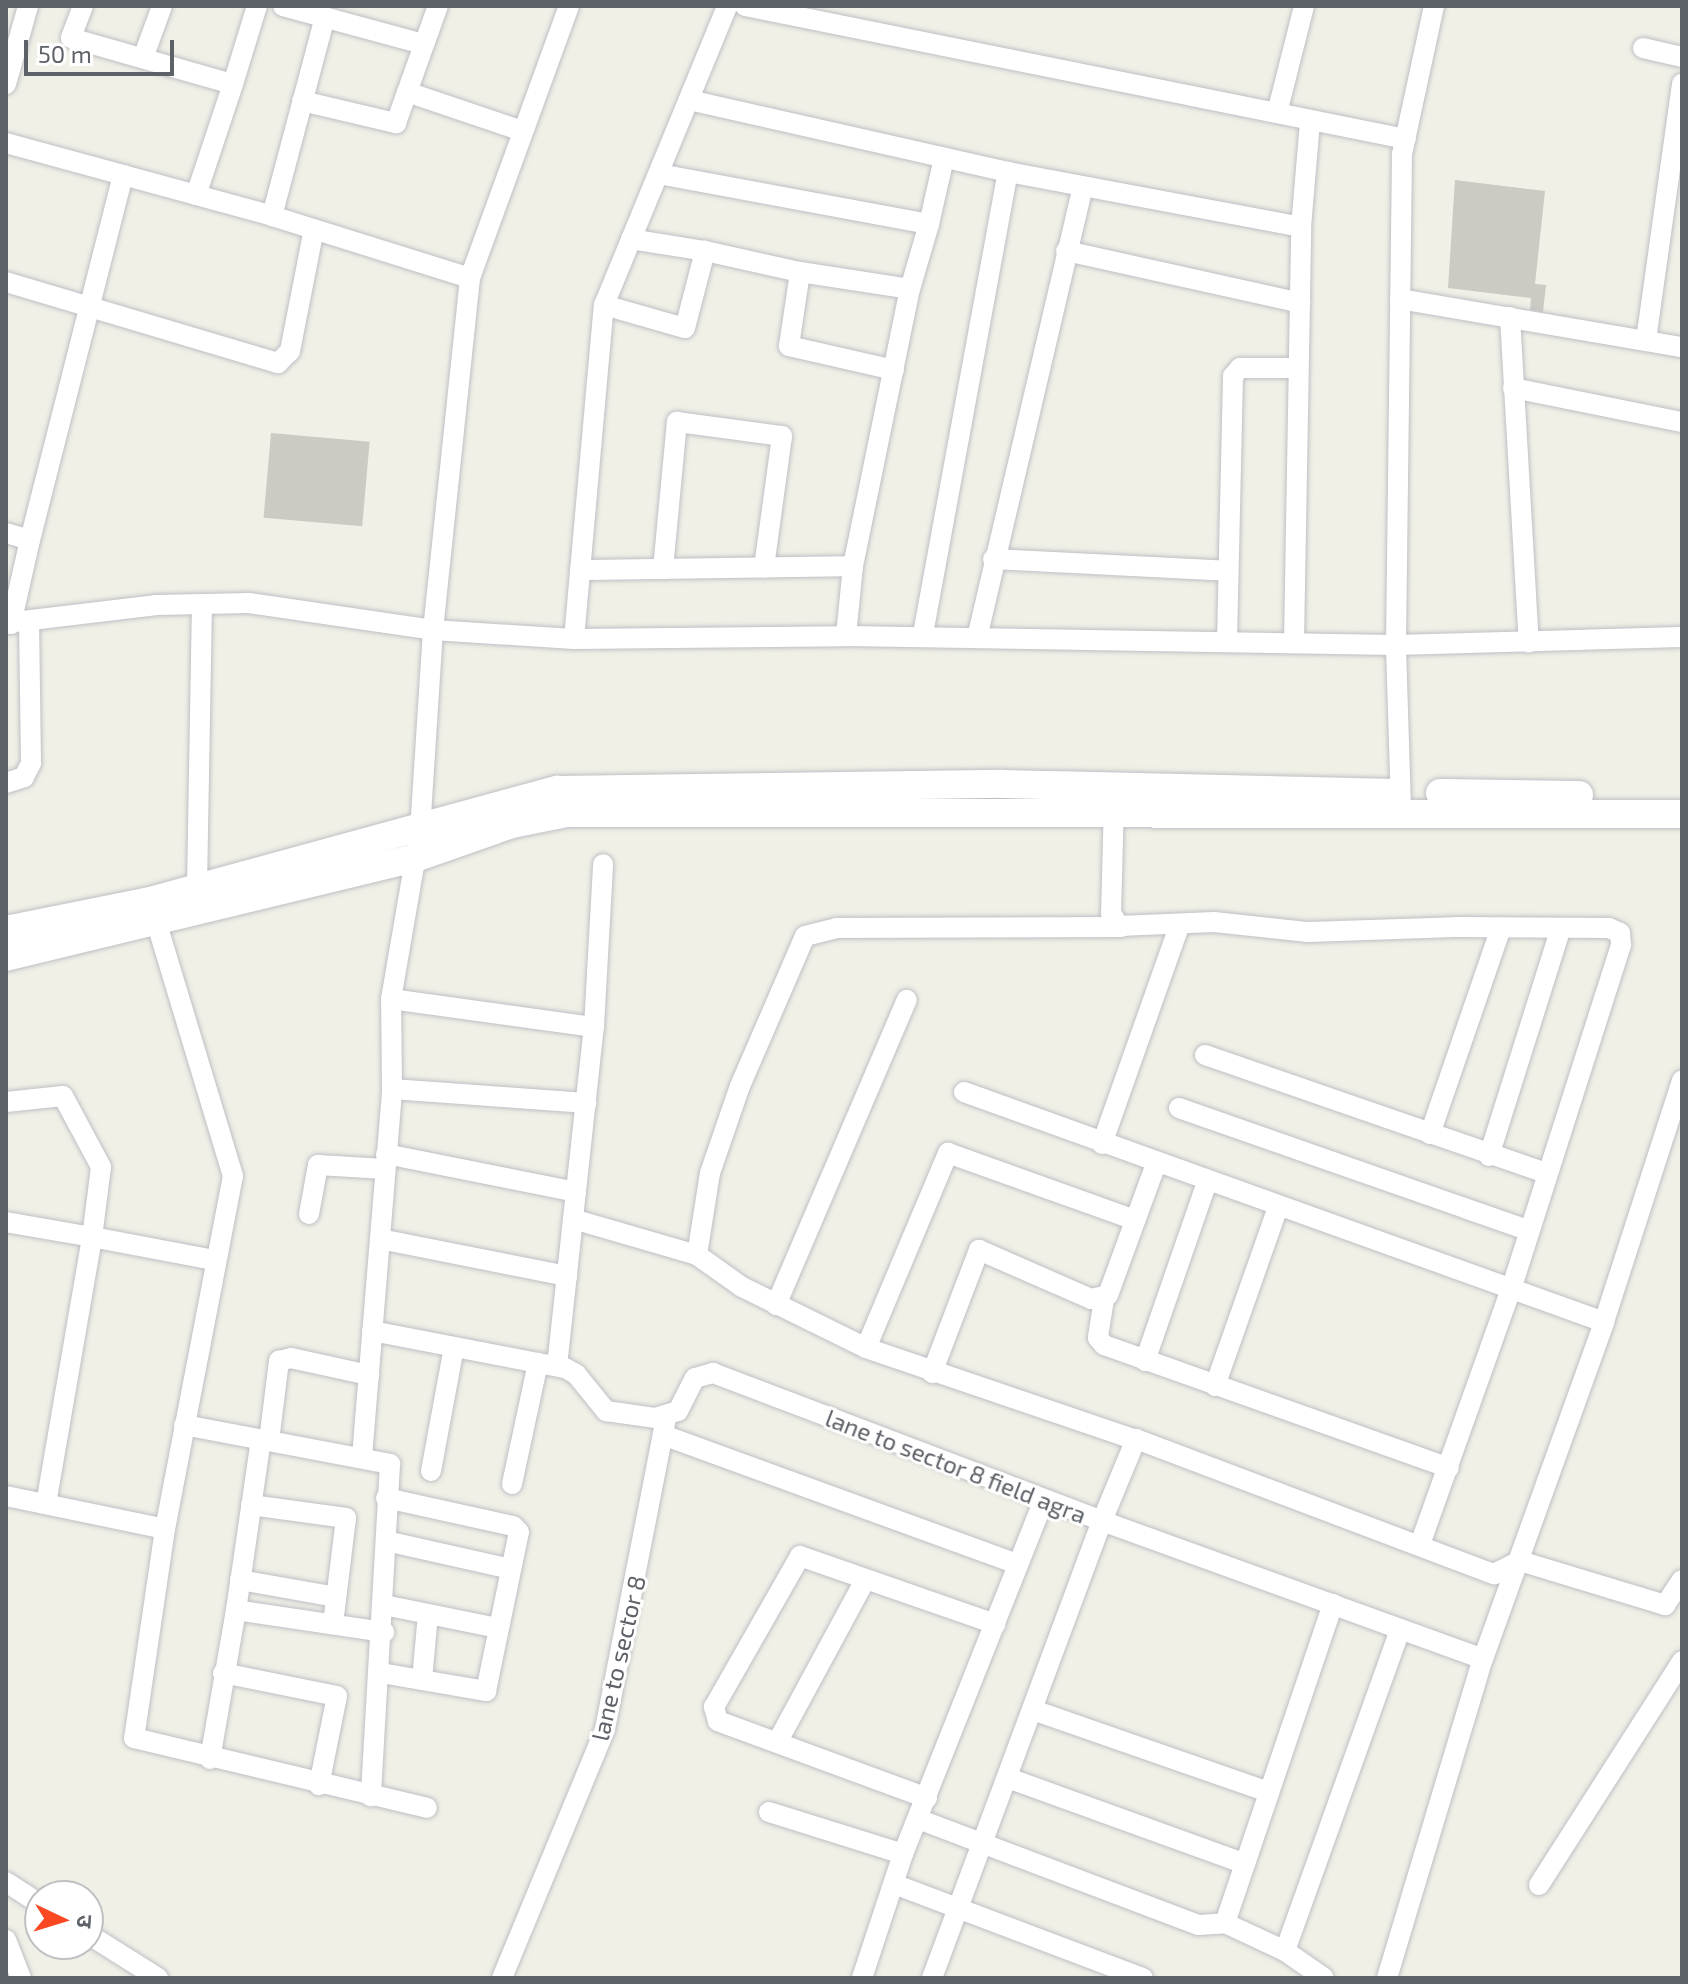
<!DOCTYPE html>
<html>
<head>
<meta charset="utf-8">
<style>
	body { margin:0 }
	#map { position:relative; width:1688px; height:1984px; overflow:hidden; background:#f1f0e6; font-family:"Exo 2","Noto Sans Devanagari",sans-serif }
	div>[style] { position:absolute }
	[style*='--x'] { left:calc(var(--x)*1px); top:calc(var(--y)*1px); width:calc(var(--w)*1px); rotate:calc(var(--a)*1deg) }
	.building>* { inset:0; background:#cccac3; transform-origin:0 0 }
	.roads { filter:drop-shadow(0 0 2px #bdbfc6) drop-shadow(0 0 2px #bdbfc6) }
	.street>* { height:20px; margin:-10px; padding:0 10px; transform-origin:10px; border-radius:10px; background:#fff }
	.secondary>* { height:28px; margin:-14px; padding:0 14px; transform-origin:14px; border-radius:14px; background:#fff }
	span { translate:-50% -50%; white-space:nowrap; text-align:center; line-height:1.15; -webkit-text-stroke:6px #fff; paint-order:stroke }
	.street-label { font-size:24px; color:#5d6168 }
	.frame { position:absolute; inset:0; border:8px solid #5d6168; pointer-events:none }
	.north { position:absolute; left:24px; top:1880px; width:80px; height:80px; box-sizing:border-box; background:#fff; border:2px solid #bec0c3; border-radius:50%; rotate:94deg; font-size:22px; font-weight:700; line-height:32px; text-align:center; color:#5d6168 }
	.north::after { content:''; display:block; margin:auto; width:28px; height:36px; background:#fa4823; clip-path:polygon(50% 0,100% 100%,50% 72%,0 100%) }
	.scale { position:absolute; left:24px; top:40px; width:150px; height:36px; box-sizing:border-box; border:4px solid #5d6168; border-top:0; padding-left:10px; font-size:24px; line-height:28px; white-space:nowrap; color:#5d6168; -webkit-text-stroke:6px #fff; paint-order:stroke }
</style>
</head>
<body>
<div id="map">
	<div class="building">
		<i style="clip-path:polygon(1455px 180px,1545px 191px,1535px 284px,1546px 285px,1543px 312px,1530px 310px,1531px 298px,1448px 288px)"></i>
		<i style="left:271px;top:433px;width:99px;height:85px;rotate:5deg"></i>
	</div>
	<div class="roads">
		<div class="street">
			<i style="--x:83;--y:6;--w:34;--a:111"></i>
			<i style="--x:71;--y:38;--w:168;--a:15.9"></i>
			<i style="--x:233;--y:84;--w:117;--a:108.4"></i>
			<i style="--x:283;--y:6;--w:145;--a:15.2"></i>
			<i style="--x:745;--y:6;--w:674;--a:11.38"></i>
			<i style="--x:1643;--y:48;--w:40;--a:13"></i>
			<i style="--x:143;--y:58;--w:55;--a:-69.9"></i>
			<i style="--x:6;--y:84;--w:81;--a:-74.2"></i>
			<i style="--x:233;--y:84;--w:82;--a:-72.9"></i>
			<i style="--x:407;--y:92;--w:121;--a:18.7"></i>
			<i style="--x:689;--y:100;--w:327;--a:12.7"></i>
			<i style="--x:1008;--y:172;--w:298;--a:10.6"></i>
			<i style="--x:302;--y:101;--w:97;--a:13.2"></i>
			<i style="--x:396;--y:123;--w:124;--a:-70.3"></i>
			<i style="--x:1277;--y:113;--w:110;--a:-75.8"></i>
			<i style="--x:6;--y:143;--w:276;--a:15.3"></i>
			<i style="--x:272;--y:216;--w:207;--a:17.4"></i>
			<i style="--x:272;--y:216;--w:206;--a:-75.1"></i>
			<i style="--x:929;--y:224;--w:68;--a:-77.2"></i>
			<i style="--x:705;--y:251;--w:97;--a:12.5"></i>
			<i style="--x:1066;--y:251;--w:240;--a:12.5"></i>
			<i style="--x:6;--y:282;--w:284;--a:16.6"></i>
			<i style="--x:278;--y:363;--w:17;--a:-45"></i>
			<i style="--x:290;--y:351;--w:124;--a:-78.9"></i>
			<i style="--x:1400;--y:299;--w:286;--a:9.7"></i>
			<i style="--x:604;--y:305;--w:84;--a:15.9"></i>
			<i style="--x:685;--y:328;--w:80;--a:-75.4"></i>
			<i style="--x:705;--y:251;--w:75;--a:-170.8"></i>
			<i style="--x:1510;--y:317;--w:326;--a:86.7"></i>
			<i style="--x:1646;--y:340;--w:259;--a:-82"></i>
			<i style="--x:894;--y:370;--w:108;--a:-167.1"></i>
			<i style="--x:789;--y:346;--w:75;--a:-81.5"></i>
			<i style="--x:800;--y:272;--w:111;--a:8.8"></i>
			<i style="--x:1513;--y:388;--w:172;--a:11.4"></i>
			<i style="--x:6;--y:533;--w:25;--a:16"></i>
			<i style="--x:30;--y:540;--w:377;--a:-75.7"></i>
			<i style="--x:993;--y:559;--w:234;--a:2.9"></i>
			<i style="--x:663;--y:569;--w:148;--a:-84.6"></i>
			<i style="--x:677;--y:422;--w:106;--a:7.6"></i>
			<i style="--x:782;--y:436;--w:133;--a:97.8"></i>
			<i style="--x:580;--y:570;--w:273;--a:-0.8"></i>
			<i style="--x:6;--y:623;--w:152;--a:-6.8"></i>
			<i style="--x:157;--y:605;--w:92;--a:-1.2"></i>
			<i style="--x:249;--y:603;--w:186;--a:8.3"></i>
			<i style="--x:433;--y:630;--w:141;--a:3.7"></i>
			<i style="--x:574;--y:639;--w:335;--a:-84.9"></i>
			<i style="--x:604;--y:305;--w:323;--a:-67.6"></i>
			<i style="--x:11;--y:624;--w:86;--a:-77.3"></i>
			<i style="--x:923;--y:634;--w:470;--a:-79.6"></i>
			<i style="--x:846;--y:636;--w:550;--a:0.94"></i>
			<i style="--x:1396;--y:645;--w:286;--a:-1.6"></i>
			<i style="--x:977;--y:638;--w:463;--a:-76.8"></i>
			<i style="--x:574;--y:639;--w:272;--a:-0.6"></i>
			<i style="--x:846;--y:636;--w:70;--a:-84.3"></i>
			<i style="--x:853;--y:566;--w:283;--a:-78.4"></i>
			<i style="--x:910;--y:289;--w:68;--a:-73.7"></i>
			<i style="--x:929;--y:224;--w:275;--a:-169.5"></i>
			<i style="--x:1227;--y:641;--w:265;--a:-88.7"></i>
			<i style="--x:1233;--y:376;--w:11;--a:-49"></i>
			<i style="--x:1240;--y:368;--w:58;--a:0"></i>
			<i style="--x:1294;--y:642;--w:415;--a:-89"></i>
			<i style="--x:1301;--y:227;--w:105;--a:-85.1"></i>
			<i style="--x:6;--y:783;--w:19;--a:-18"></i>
			<i style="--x:24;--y:777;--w:16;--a:-63"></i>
			<i style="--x:31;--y:763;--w:142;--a:-90.8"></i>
			<i style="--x:1114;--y:801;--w:112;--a:91.5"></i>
			<i style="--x:1111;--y:913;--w:15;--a:58"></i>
			<i style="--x:1119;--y:926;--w:95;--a:-2.4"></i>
			<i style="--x:1214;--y:922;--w:95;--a:6.1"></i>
			<i style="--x:1308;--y:932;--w:147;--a:-1.9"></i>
			<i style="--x:1455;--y:927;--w:154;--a:0.4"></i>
			<i style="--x:1609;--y:928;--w:12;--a:24"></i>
			<i style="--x:1620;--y:933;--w:12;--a:85"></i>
			<i style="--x:1621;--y:945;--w:361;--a:107.7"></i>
			<i style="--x:1511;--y:1289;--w:271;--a:109.6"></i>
			<i style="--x:1401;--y:807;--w:162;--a:-91.8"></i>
			<i style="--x:1396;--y:645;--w:491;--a:-89.3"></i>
			<i style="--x:1402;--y:154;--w:151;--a:-77.8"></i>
			<i style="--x:197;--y:888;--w:284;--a:-89"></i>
			<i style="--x:391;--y:999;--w:205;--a:7.9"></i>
			<i style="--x:1205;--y:1055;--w:360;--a:19.1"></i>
			<i style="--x:392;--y:1089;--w:195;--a:4.1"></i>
			<i style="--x:964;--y:1092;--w:680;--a:19.77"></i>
			<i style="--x:6;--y:1102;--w:57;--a:-6"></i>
			<i style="--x:63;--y:1096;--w:81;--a:61.8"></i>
			<i style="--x:101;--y:1167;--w:71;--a:97.3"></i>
			<i style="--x:92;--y:1237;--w:87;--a:-170.1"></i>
			<i style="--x:1179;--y:1108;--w:370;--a:19.3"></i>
			<i style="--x:1430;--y:1134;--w:218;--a:-71"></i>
			<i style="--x:1102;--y:1144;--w:233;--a:-70.5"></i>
			<i style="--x:386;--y:1154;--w:194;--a:11.3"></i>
			<i style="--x:1489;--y:1156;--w:239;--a:-72.5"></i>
			<i style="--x:309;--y:1214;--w:50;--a:-79.6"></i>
			<i style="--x:318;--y:1165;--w:67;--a:3.4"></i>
			<i style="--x:573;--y:1219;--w:129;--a:16.2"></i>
			<i style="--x:697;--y:1255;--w:55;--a:35.4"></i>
			<i style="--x:742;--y:1287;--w:138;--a:26.2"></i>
			<i style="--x:866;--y:1348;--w:283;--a:18.8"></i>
			<i style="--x:380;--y:1239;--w:191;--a:11.2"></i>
			<i style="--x:697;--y:1255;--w:83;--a:-81"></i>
			<i style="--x:710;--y:1173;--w:92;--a:-71"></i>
			<i style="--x:740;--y:1086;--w:163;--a:-66.6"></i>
			<i style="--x:805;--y:936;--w:32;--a:-14"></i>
			<i style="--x:836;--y:928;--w:286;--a:-0.2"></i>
			<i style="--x:1104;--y:1299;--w:39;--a:99"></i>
			<i style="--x:1098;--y:1338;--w:9;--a:49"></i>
			<i style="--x:1104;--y:1345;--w:366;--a:19.6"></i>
			<i style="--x:776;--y:1305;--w:332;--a:-66.8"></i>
			<i style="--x:372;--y:1331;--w:197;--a:10.9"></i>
			<i style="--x:565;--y:1368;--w:13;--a:29"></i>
			<i style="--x:576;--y:1374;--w:48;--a:51"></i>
			<i style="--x:606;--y:1411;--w:49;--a:8.1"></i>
			<i style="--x:655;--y:1418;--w:24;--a:-17"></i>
			<i style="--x:678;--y:1411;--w:37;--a:-63"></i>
			<i style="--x:695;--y:1378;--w:19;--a:-16"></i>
			<i style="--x:713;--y:1373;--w:416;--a:20.8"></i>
			<i style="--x:1102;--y:1521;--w:89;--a:-67.5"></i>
			<i style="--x:1136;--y:1439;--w:383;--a:20.7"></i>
			<i style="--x:1494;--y:1574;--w:29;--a:-27"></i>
			<i style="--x:1520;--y:1561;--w:152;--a:16.9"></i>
			<i style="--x:1665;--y:1605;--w:30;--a:-56"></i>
			<i style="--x:866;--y:1348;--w:212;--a:-67.2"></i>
			<i style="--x:948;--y:1153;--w:199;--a:19.7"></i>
			<i style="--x:1145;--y:1361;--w:189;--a:-70.9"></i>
			<i style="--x:557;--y:1366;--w:341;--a:-83.8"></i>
			<i style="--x:594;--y:1027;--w:163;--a:-86.8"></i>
			<i style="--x:932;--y:1373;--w:132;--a:-69.1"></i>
			<i style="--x:979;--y:1250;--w:122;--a:23.6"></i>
			<i style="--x:1091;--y:1299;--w:17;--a:-13"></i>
			<i style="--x:1108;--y:1295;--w:140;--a:-69.9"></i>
			<i style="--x:1215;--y:1386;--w:190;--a:-70.6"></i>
			<i style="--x:184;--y:1425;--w:210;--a:10.7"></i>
			<i style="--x:390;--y:1464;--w:333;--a:93.3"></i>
			<i style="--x:663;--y:1435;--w:378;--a:20"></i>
			<i style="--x:261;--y:1439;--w:173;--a:98.3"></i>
			<i style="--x:236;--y:1610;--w:150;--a:8.5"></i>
			<i style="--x:269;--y:1441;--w:81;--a:-82.9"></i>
			<i style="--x:279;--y:1361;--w:12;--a:-14"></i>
			<i style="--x:291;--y:1358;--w:80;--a:12.3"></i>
			<i style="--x:362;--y:1457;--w:369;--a:-85.3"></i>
			<i style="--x:392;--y:1089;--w:90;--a:-90.6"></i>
			<i style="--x:391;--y:999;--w:170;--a:-80.2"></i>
			<i style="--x:420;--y:831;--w:201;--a:-86.3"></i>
			<i style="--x:433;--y:630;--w:354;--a:-84"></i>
			<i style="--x:470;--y:278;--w:289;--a:-70"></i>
			<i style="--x:431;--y:1471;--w:126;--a:-79.5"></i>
			<i style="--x:512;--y:1484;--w:124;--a:-77.9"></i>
			<i style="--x:6;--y:1496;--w:162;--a:11.7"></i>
			<i style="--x:165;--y:1529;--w:359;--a:-79.1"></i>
			<i style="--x:233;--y:1176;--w:266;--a:-106.8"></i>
			<i style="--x:46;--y:1504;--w:271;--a:-80.2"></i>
			<i style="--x:92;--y:1237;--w:124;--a:10.7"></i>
			<i style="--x:251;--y:1505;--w:96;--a:7.8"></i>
			<i style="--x:346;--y:1518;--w:107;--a:97"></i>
			<i style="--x:165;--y:1529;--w:211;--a:98.4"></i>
			<i style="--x:134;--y:1738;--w:301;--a:13.4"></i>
			<i style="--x:386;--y:1541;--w:128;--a:12.6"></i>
			<i style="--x:240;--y:1580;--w:97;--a:10"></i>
			<i style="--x:384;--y:1605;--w:116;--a:11.4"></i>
			<i style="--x:223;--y:1673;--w:116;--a:11.4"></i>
			<i style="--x:337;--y:1696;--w:91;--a:101.4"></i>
			<i style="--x:381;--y:1673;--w:107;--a:9.7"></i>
			<i style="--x:486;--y:1691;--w:162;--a:-78.3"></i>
			<i style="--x:519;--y:1532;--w:8;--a:-135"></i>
			<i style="--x:513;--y:1526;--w:130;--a:-167.6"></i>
			<i style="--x:422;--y:1680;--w:66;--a:-84.8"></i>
			<i style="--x:1033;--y:1710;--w:250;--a:19.2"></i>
			<i style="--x:778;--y:1741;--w:183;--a:-61.6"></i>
			<i style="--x:210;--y:1759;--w:151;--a:-80.1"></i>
			<i style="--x:1008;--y:1778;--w:252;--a:19.9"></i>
			<i style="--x:927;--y:1798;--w:223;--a:-159.8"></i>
			<i style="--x:718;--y:1721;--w:15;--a:-106"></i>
			<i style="--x:714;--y:1707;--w:174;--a:-60.3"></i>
			<i style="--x:800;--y:1556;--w:207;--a:19.2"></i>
			<i style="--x:769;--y:1812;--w:140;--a:17.4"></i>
			<i style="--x:918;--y:1819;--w:300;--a:20.7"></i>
			<i style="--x:1199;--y:1925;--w:26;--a:-4"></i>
			<i style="--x:1225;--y:1923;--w:66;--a:25"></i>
			<i style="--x:1285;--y:1951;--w:47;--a:34.7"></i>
			<i style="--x:6;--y:1882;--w:40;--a:32.9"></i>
			<i style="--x:894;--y:1884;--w:266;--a:20.7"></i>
			<i style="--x:1539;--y:1885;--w:266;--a:-57.4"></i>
			<i style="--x:1225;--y:1923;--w:337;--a:-71.3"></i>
			<i style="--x:88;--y:1934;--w:83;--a:32.2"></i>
			<i style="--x:6;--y:1940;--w:41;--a:68.5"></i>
			<i style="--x:1285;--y:1951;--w:342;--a:-70.3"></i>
			<i style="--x:502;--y:1978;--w:269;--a:-67.5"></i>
			<i style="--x:605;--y:1729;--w:318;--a:-78.9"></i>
			<i style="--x:862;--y:1978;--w:131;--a:-71.7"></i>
			<i style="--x:903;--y:1854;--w:381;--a:-68.3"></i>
			<i style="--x:932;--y:1978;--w:488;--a:-69.6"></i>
			<i style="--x:1102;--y:1521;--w:405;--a:19.9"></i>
			<i style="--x:1387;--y:1978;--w:333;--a:-73.3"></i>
			<i style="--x:1483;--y:1659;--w:358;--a:-70.2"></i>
			<i style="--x:1604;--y:1322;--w:254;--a:-72.1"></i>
		</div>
		<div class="secondary">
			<i style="--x:1440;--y:793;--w:139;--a:0.8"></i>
			<i style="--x:6;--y:930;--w:147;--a:-11.4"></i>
			<i style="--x:150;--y:901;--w:422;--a:-15.3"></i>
			<i style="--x:557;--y:790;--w:446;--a:-0.8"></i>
			<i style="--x:1003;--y:784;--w:392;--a:1.3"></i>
			<i style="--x:6;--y:957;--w:418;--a:-13.6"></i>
			<i style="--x:412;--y:859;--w:106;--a:-19.3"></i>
			<i style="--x:512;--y:824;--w:56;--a:-11.3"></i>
			<i style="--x:567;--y:813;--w:1115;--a:0.05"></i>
		</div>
	</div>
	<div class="street-label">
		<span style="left:956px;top:1466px;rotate:21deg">lane to sector 8 field agra</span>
		<span style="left:618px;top:1658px;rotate:-77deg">lane to sector 8</span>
	</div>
	<div class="frame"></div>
	<div class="north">उ</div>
	<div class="scale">50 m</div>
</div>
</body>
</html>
